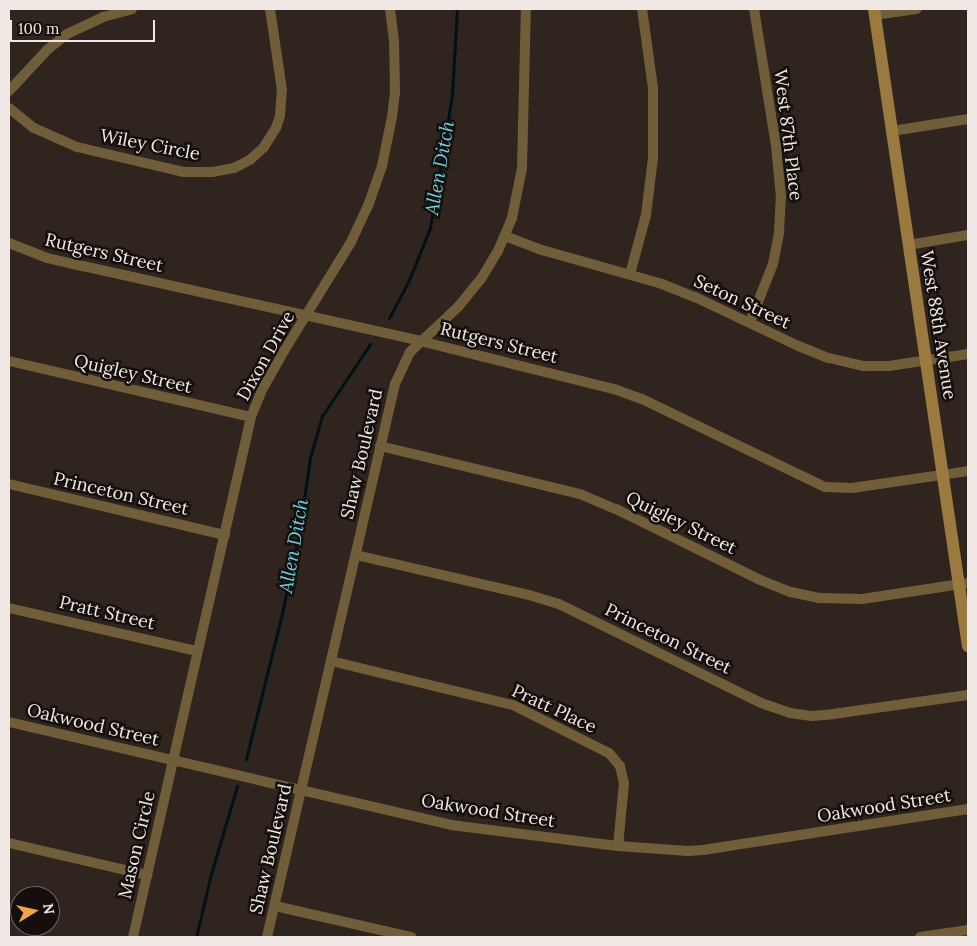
<!DOCTYPE html>
<html>
<head>
<meta charset="utf-8">
<style>
	body { margin:0 }
	#map { position:relative; width:977px; height:946px; overflow:hidden; background:#2f251e; font-family:Lora,serif }
	div>[style] { position:absolute }
	[style*='--x'] { left:calc(var(--x)*1px); top:calc(var(--y)*1px); width:calc(var(--w)*1px); rotate:calc(var(--a)*1deg) }
	.stream>* { height:3px; margin:-1.5px; padding:0 1.5px; transform-origin:1.5px; border-radius:1.5px; background:#011115 }
	.street>* { height:10px; margin:-5px; padding:0 5px; transform-origin:5px; border-radius:5px; background:#705d39 }
	.secondary>* { height:12px; margin:-6px; padding:0 6px; transform-origin:6px; border-radius:6px; background:#9a7a3f }
	span { translate:-50% -50%; white-space:nowrap; text-align:center; line-height:1.15; -webkit-text-stroke:5px #140f0c; paint-order:stroke }
	.street-label { font-size:18px; color:#f0e8e4 }
	.water-label { font-size:19px; color:#6acfe3; font-style:italic }
	.frame { position:absolute; inset:0; border:10px solid #f0e8e4; pointer-events:none }
	.north { position:absolute; left:10px; top:886px; width:50px; height:50px; box-sizing:border-box; background:#140f0c; border:1px solid #6c6662; border-radius:50%; rotate:81deg; font-size:14px; font-weight:700; line-height:20px; text-align:center; color:#f0e8e4 }
	.north::after { content:''; display:block; margin:auto; width:18px; height:22px; background:#f4a344; clip-path:polygon(50% 0,100% 100%,50% 72%,0 100%) }
	.scale { position:absolute; left:10px; top:20px; width:145px; height:22px; box-sizing:border-box; border:2px solid #f0e8e4; border-top:0; padding-left:6px; font-size:15px; line-height:18px; white-space:nowrap; color:#f0e8e4; -webkit-text-stroke:4px #140f0c; paint-order:stroke }
</style>
</head>
<body>
<div id="map">
	<div class="stream">
		<i style="--x:389;--y:318;--w:43;--a:-62.2"></i>
		<i style="--x:409;--y:280;--w:56;--a:-68"></i>
		<i style="--x:430;--y:228;--w:135;--a:-80.6"></i>
		<i style="--x:452;--y:95;--w:86;--a:-86.7"></i>
		<i style="--x:246;--y:759;--w:150;--a:-76.1"></i>
		<i style="--x:282;--y:613;--w:82;--a:-78"></i>
		<i style="--x:299;--y:533;--w:76;--a:-81.7"></i>
		<i style="--x:310;--y:458;--w:44;--a:-74.1"></i>
		<i style="--x:322;--y:416;--w:87;--a:-56.3"></i>
		<i style="--x:196;--y:937;--w:65;--a:-76.6"></i>
		<i style="--x:211;--y:874;--w:92;--a:-73.5"></i>
	</div>
	<div class="street">
		<i style="--x:874;--y:15;--w:43;--a:-7.9"></i>
		<i style="--x:9;--y:91;--w:57;--a:-47.1"></i>
		<i style="--x:48;--y:49;--w:24;--a:-38"></i>
		<i style="--x:67;--y:34;--w:40;--a:-25"></i>
		<i style="--x:103;--y:17;--w:30;--a:-15"></i>
		<i style="--x:9;--y:108;--w:32;--a:39"></i>
		<i style="--x:34;--y:128;--w:47;--a:23.8"></i>
		<i style="--x:77;--y:147;--w:110;--a:13.2"></i>
		<i style="--x:184;--y:172;--w:28;--a:0"></i>
		<i style="--x:212;--y:172;--w:22;--a:-10"></i>
		<i style="--x:234;--y:168;--w:18;--a:-27"></i>
		<i style="--x:250;--y:160;--w:19;--a:-43"></i>
		<i style="--x:264;--y:147;--w:22;--a:-58"></i>
		<i style="--x:276;--y:128;--w:13;--a:-72"></i>
		<i style="--x:280;--y:116;--w:26;--a:-86"></i>
		<i style="--x:282;--y:90;--w:82;--a:-98.4"></i>
		<i style="--x:892;--y:131;--w:77;--a:-9"></i>
		<i style="--x:505;--y:236;--w:40;--a:21"></i>
		<i style="--x:542;--y:250;--w:125;--a:15.8"></i>
		<i style="--x:662;--y:284;--w:35;--a:22"></i>
		<i style="--x:695;--y:297;--w:112;--a:25.4"></i>
		<i style="--x:796;--y:345;--w:35;--a:22"></i>
		<i style="--x:829;--y:358;--w:37;--a:13"></i>
		<i style="--x:865;--y:366;--w:24;--a:0"></i>
		<i style="--x:889;--y:366;--w:80;--a:-8.6"></i>
		<i style="--x:9;--y:243;--w:41;--a:21.5"></i>
		<i style="--x:47;--y:258;--w:37;--a:13"></i>
		<i style="--x:83;--y:266;--w:345;--a:12.5"></i>
		<i style="--x:420;--y:341;--w:200;--a:13.9"></i>
		<i style="--x:614;--y:389;--w:30;--a:20"></i>
		<i style="--x:642;--y:399;--w:203;--a:25.7"></i>
		<i style="--x:825;--y:487;--w:27;--a:2"></i>
		<i style="--x:852;--y:488;--w:117;--a:-8.3"></i>
		<i style="--x:908;--y:245;--w:61;--a:-9.5"></i>
		<i style="--x:630;--y:274;--w:61;--a:-74.8"></i>
		<i style="--x:646;--y:215;--w:57;--a:-83"></i>
		<i style="--x:653;--y:158;--w:70;--a:-90"></i>
		<i style="--x:653;--y:88;--w:80;--a:-97.9"></i>
		<i style="--x:750;--y:322;--w:62;--a:-68.4"></i>
		<i style="--x:773;--y:264;--w:33;--a:-79"></i>
		<i style="--x:779;--y:232;--w:35;--a:-87"></i>
		<i style="--x:781;--y:197;--w:51;--a:-95.6"></i>
		<i style="--x:776;--y:146;--w:139;--a:-99.1"></i>
		<i style="--x:9;--y:361;--w:248;--a:13"></i>
		<i style="--x:380;--y:446;--w:206;--a:13.5"></i>
		<i style="--x:580;--y:494;--w:39;--a:23"></i>
		<i style="--x:616;--y:509;--w:158;--a:26.2"></i>
		<i style="--x:758;--y:579;--w:35;--a:22"></i>
		<i style="--x:791;--y:592;--w:30;--a:12"></i>
		<i style="--x:820;--y:598;--w:42;--a:1.4"></i>
		<i style="--x:862;--y:599;--w:107;--a:-8.6"></i>
		<i style="--x:9;--y:484;--w:222;--a:13.3"></i>
		<i style="--x:356;--y:555;--w:178;--a:13"></i>
		<i style="--x:529;--y:595;--w:31;--a:17"></i>
		<i style="--x:559;--y:604;--w:225;--a:26.1"></i>
		<i style="--x:761;--y:703;--w:31;--a:19"></i>
		<i style="--x:790;--y:713;--w:22;--a:8"></i>
		<i style="--x:812;--y:716;--w:21;--a:-5"></i>
		<i style="--x:833;--y:714;--w:136;--a:-8"></i>
		<i style="--x:9;--y:608;--w:193;--a:12.9"></i>
		<i style="--x:331;--y:661;--w:187;--a:13.6"></i>
		<i style="--x:513;--y:705;--w:107;--a:26.6"></i>
		<i style="--x:609;--y:753;--w:17;--a:50"></i>
		<i style="--x:620;--y:766;--w:17;--a:77"></i>
		<i style="--x:624;--y:783;--w:63;--a:95.4"></i>
		<i style="--x:9;--y:722;--w:454;--a:13.1"></i>
		<i style="--x:451;--y:825;--w:168;--a:7.2"></i>
		<i style="--x:618;--y:846;--w:70;--a:4.1"></i>
		<i style="--x:688;--y:851;--w:15;--a:-4"></i>
		<i style="--x:703;--y:850;--w:268;--a:-8.8"></i>
		<i style="--x:9;--y:843;--w:142;--a:13.1"></i>
		<i style="--x:275;--y:906;--w:140;--a:12.8"></i>
		<i style="--x:133;--y:937;--w:533;--a:-77.21"></i>
		<i style="--x:251;--y:417;--w:31;--a:-68"></i>
		<i style="--x:263;--y:388;--w:43;--a:-60.4"></i>
		<i style="--x:284;--y:351;--w:128;--a:-58.4"></i>
		<i style="--x:351;--y:242;--w:40;--a:-65"></i>
		<i style="--x:368;--y:206;--w:42;--a:-70.7"></i>
		<i style="--x:382;--y:166;--w:50;--a:-78.5"></i>
		<i style="--x:392;--y:117;--w:26;--a:-83"></i>
		<i style="--x:395;--y:91;--w:50;--a:-91.1"></i>
		<i style="--x:394;--y:41;--w:32;--a:-97"></i>
		<i style="--x:267;--y:937;--w:568;--a:-76.97"></i>
		<i style="--x:395;--y:384;--w:35;--a:-65"></i>
		<i style="--x:410;--y:352;--w:66;--a:-43.2"></i>
		<i style="--x:458;--y:307;--w:36;--a:-51"></i>
		<i style="--x:481;--y:279;--w:33;--a:-59"></i>
		<i style="--x:498;--y:251;--w:36;--a:-67"></i>
		<i style="--x:512;--y:218;--w:51;--a:-78.7"></i>
		<i style="--x:522;--y:168;--w:159;--a:-88.6"></i>
		<i style="--x:920;--y:937;--w:49;--a:-8.3"></i>
	</div>
	<div class="secondary">
		<i style="--x:874;--y:9;--w:644;--a:81.61"></i>
	</div>
	<div class="street-label">
		<span style="left:788px;top:135px;rotate:83deg">West 87th Place</span>
		<span style="left:150px;top:145px;rotate:11deg">Wiley Circle</span>
		<span style="left:104px;top:253px;rotate:13deg">Rutgers Street</span>
		<span style="left:742px;top:302px;rotate:25deg">Seton Street</span>
		<span style="left:938px;top:325px;rotate:81deg">West 88th Avenue</span>
		<span style="left:499px;top:343px;rotate:14deg">Rutgers Street</span>
		<span style="left:266px;top:356px;rotate:-61deg">Dixon Drive</span>
		<span style="left:133px;top:374px;rotate:13deg">Quigley Street</span>
		<span style="left:362px;top:454px;rotate:-77deg">Shaw Boulevard</span>
		<span style="left:121px;top:494px;rotate:13deg">Princeton Street</span>
		<span style="left:681px;top:523px;rotate:26deg">Quigley Street</span>
		<span style="left:107px;top:613px;rotate:13deg">Pratt Street</span>
		<span style="left:668px;top:639px;rotate:26deg">Princeton Street</span>
		<span style="left:554px;top:709px;rotate:25deg">Pratt Place</span>
		<span style="left:93px;top:725px;rotate:13deg">Oakwood Street</span>
		<span style="left:884px;top:806px;rotate:-9deg">Oakwood Street</span>
		<span style="left:488px;top:811px;rotate:9deg">Oakwood Street</span>
		<span style="left:137px;top:845px;rotate:-77deg">Mason Circle</span>
		<span style="left:271px;top:849px;rotate:-77deg">Shaw Boulevard</span>
	</div>
	<div class="water-label">
		<span style="left:440px;top:168px;rotate:-80deg">Allen Ditch</span>
		<span style="left:294px;top:546px;rotate:-80deg">Allen Ditch</span>
	</div>
	<div class="frame"></div>
	<div class="north">N</div>
	<div class="scale">100 m</div>
</div>
</body>
</html>
